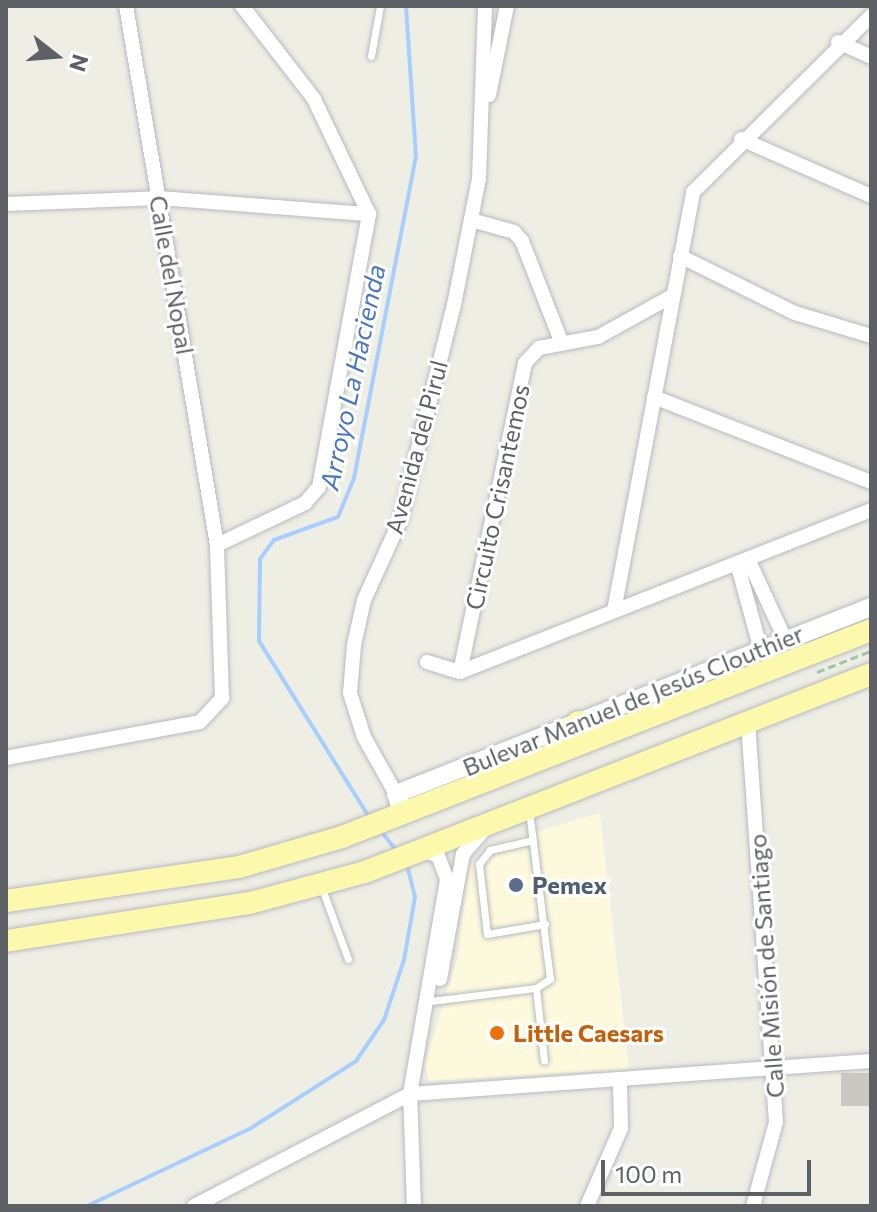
<!DOCTYPE html>
<html>
<head>
<meta charset="utf-8">
<style>
	body { margin:0 }
	#map { position:relative; width:877px; height:1212px; overflow:hidden; background:#efeee5; font-family:Commissioner,sans-serif }
	div>[style] { position:absolute }
	[style*='--x'] { left:calc(var(--x)*1px); top:calc(var(--y)*1px); width:calc(var(--w)*1px); rotate:calc(var(--a)*1deg) }
	.commercial>* { inset:0; background:#fdf9dc }
	.stream>* { height:4px; margin:-2px; padding:0 2px; transform-origin:2px; border-radius:2px; background:#a7cefd }
	.building>* { inset:0; background:#cac8c2; transform-origin:0 0 }
	.path>* { height:3px; margin-top:-1.5px; transform-origin:0; background:repeating-linear-gradient(90deg,#9cc6ac 0 8px,transparent 0 12px) }
	.roads { filter:drop-shadow(0 0 2px #b7babf) drop-shadow(0 0 2px #b7babf) }
	.service>* { height:7px; margin:-3.5px; padding:0 3.5px; transform-origin:3.5px; border-radius:3.5px; background:#fff }
	.minor>* { height:14px; margin:-7px; padding:0 7px; transform-origin:7px; border-radius:7px; background:#fff }
	.tertiary>* { height:18px; margin:-9px; padding:0 9px; transform-origin:9px; border-radius:9px; background:#fff }
	.primary>* { height:22px; margin:-11px; padding:0 11px; transform-origin:11px; border-radius:11px; background:#fdf9ac }
	.dots>* { width:22px; height:22px; translate:-50% -50%; box-sizing:border-box; border:4px solid #fff; border-radius:50% }
	span { translate:-50% -50%; white-space:nowrap; text-align:center; line-height:1.15; -webkit-text-stroke:6px #fff; paint-order:stroke }
	.street-label { font-size:24px; color:#5d6065 }
	.service-label { font-size:24px; color:#4e5e75; font-weight:700 }
	.left { translate:0 -50%; text-align:left }
	.food-label { font-size:24px; color:#c56008; font-weight:700 }
	.water-label { font-size:26px; color:#4976c1; font-style:italic }
	.frame { position:absolute; inset:0; border:8px solid #5d6065; pointer-events:none }
	.north { position:absolute; left:16px; top:16px; width:80px; height:80px; -webkit-text-stroke:6px #fff; paint-order:stroke; rotate:107deg; font-size:22px; font-weight:700; line-height:32px; text-align:center; color:#5d6065 }
	.north::after { content:''; display:block; margin:auto; width:28px; height:36px; background:#5d6065; clip-path:polygon(50% 0,100% 100%,50% 72%,0 100%) }
	.scale { position:absolute; left:601px; top:1160px; width:210px; height:36px; box-sizing:border-box; border:4px solid #5d6065; border-top:0; padding-left:10px; font-size:24px; line-height:28px; white-space:nowrap; color:#5d6065; -webkit-text-stroke:6px #fff; paint-order:stroke }
</style>
</head>
<body>
<div id="map">
	<div class="commercial">
		<i style="clip-path:polygon(600px 813px,629px 1069px,429px 1081px,425px 1064px,458px 956px,469px 867px,494px 844px)"></i>
	</div>
	<div class="stream">
		<i style="--x:369;--y:817;--w:208;--a:-122"></i>
		<i style="--x:259;--y:641;--w:82;--a:-89.3"></i>
		<i style="--x:260;--y:559;--w:24;--a:-54"></i>
		<i style="--x:274;--y:540;--w:68;--a:-19.8"></i>
		<i style="--x:338;--y:517;--w:42;--a:-67.7"></i>
		<i style="--x:354;--y:478;--w:327;--a:-79.1"></i>
		<i style="--x:416;--y:157;--w:151;--a:-93.8"></i>
		<i style="--x:380;--y:830;--w:27;--a:51"></i>
		<i style="--x:87;--y:1206;--w:182;--a:-25.4"></i>
		<i style="--x:251;--y:1128;--w:125;--a:-32.5"></i>
		<i style="--x:356;--y:1061;--w:50;--a:-55.7"></i>
		<i style="--x:384;--y:1020;--w:63;--a:-71.6"></i>
		<i style="--x:404;--y:960;--w:64;--a:-80.1"></i>
		<i style="--x:415;--y:897;--w:33;--a:-104"></i>
	</div>
	<div class="building">
		<i style="left:871px;top:1073px;width:33px;height:30px;rotate:90deg"></i>
	</div>
	<div class="path">
		<i style="--x:817;--y:672;--w:58;--a:-21.3"></i>
	</div>
	<div class="roads">
		<div class="service">
			<i style="--x:371;--y:56;--w:51;--a:-79.8"></i>
			<i style="--x:533;--y:840;--w:44;--a:166.9"></i>
			<i style="--x:490;--y:850;--w:18;--a:128"></i>
			<i style="--x:479;--y:864;--w:70;--a:83.5"></i>
			<i style="--x:487;--y:934;--w:59;--a:-9.8"></i>
			<i style="--x:321;--y:886;--w:78;--a:69.7"></i>
			<i style="--x:536;--y:988;--w:73;--a:83.7"></i>
			<i style="--x:431;--y:1001;--w:106;--a:-7.1"></i>
			<i style="--x:536;--y:988;--w:17;--a:-33"></i>
			<i style="--x:550;--y:979;--w:170;--a:-97.1"></i>
		</div>
		<div class="minor">
			<i style="--x:838;--y:42;--w:36;--a:24"></i>
			<i style="--x:489;--y:95;--w:91;--a:-78.6"></i>
			<i style="--x:741;--y:139;--w:142;--a:23.7"></i>
			<i style="--x:6;--y:204;--w:153;--a:-2.2"></i>
			<i style="--x:159;--y:198;--w:211;--a:4.4"></i>
			<i style="--x:471;--y:220;--w:45;--a:15.6"></i>
			<i style="--x:514;--y:232;--w:12;--a:48"></i>
			<i style="--x:522;--y:241;--w:107;--a:68.7"></i>
			<i style="--x:680;--y:256;--w:128;--a:26.4"></i>
			<i style="--x:795;--y:313;--w:79;--a:16.8"></i>
			<i style="--x:654;--y:397;--w:233;--a:21.4"></i>
			<i style="--x:217;--y:545;--w:98;--a:-25.5"></i>
			<i style="--x:305;--y:503;--w:21;--a:-49"></i>
			<i style="--x:319;--y:487;--w:278;--a:-79.6"></i>
			<i style="--x:369;--y:214;--w:127;--a:-115.6"></i>
			<i style="--x:314;--y:99;--w:118;--a:-127.7"></i>
			<i style="--x:748;--y:559;--w:88;--a:65.2"></i>
			<i style="--x:737;--y:563;--w:90;--a:74.6"></i>
			<i style="--x:614;--y:611;--w:426;--a:-79.3"></i>
			<i style="--x:693;--y:192;--w:250;--a:-44.7"></i>
			<i style="--x:427;--y:662;--w:34;--a:17"></i>
			<i style="--x:460;--y:672;--w:442;--a:-21.5"></i>
			<i style="--x:460;--y:672;--w:316;--a:-78.1"></i>
			<i style="--x:525;--y:363;--w:21;--a:-47"></i>
			<i style="--x:539;--y:348;--w:60;--a:-10.6"></i>
			<i style="--x:598;--y:337;--w:85;--a:-29"></i>
			<i style="--x:748;--y:722;--w:401;--a:86"></i>
			<i style="--x:776;--y:1122;--w:87;--a:105.3"></i>
			<i style="--x:6;--y:758;--w:197;--a:-10.5"></i>
			<i style="--x:200;--y:722;--w:33;--a:-47"></i>
			<i style="--x:222;--y:698;--w:153;--a:-91.9"></i>
			<i style="--x:217;--y:545;--w:547;--a:-99.58"></i>
			<i style="--x:396;--y:794;--w:65;--a:-119.3"></i>
			<i style="--x:364;--y:737;--w:46;--a:-107.7"></i>
			<i style="--x:350;--y:693;--w:48;--a:-85.2"></i>
			<i style="--x:354;--y:645;--w:46;--a:-77.5"></i>
			<i style="--x:364;--y:600;--w:87;--a:-65.5"></i>
			<i style="--x:400;--y:521;--w:223;--a:-76"></i>
			<i style="--x:454;--y:305;--w:128;--a:-78.8"></i>
			<i style="--x:479;--y:179;--w:173;--a:-88"></i>
			<i style="--x:440;--y:979;--w:127;--a:-79.6"></i>
			<i style="--x:463;--y:854;--w:32;--a:-49"></i>
			<i style="--x:194;--y:1206;--w:243;--a:-27.4"></i>
			<i style="--x:410;--y:1094;--w:462;--a:-4.1"></i>
			<i style="--x:414;--y:1206;--w:112;--a:-92"></i>
			<i style="--x:410;--y:1094;--w:218;--a:-80.2"></i>
			<i style="--x:447;--y:879;--w:25;--a:-111"></i>
			<i style="--x:438;--y:856;--w:16;--a:-158"></i>
			<i style="--x:587;--y:1206;--w:85;--a:-66.4"></i>
			<i style="--x:621;--y:1128;--w:44;--a:-91.3"></i>
		</div>
		<div class="tertiary">
			<i style="--x:402;--y:811;--w:18;--a:-109"></i>
			<i style="--x:396;--y:794;--w:510;--a:-21.49"></i>
		</div>
		<div class="primary">
			<i style="--x:553;--y:752;--w:39;--a:-50"></i>
			<i style="--x:6;--y:901;--w:235;--a:-8.3"></i>
			<i style="--x:239;--y:867;--w:107;--a:-16.2"></i>
			<i style="--x:342;--y:837;--w:568;--a:-21.37"></i>
			<i style="--x:6;--y:941;--w:247;--a:-8.9"></i>
			<i style="--x:250;--y:903;--w:119;--a:-15.1"></i>
			<i style="--x:365;--y:872;--w:543;--a:-21.37"></i>
		</div>
	</div>
	<div class="dots">
		<i style="left:516px;top:885px;background:#5c6f8a"></i>
		<i style="left:497px;top:1033px;background:#e8710a"></i>
	</div>
	<div class="street-label">
		<span style="left:172px;top:275px;rotate:80deg">Calle del Nopal</span>
		<span style="left:416px;top:447px;rotate:-75deg">Avenida del Pirul</span>
		<span style="left:497px;top:497px;rotate:-78deg">Circuito Crisantemos</span>
		<span style="left:633px;top:700px;rotate:-22deg">Bulevar Manuel de Jesús Clouthier</span>
		<span style="left:766px;top:966px;rotate:-94deg">Calle Misión de Santiago</span>
	</div>
	<div class="service-label">
		<span class="left" style="left:532px;top:885px">Pemex</span>
	</div>
	<div class="food-label">
		<span class="left" style="left:513px;top:1033px">Little Caesars</span>
	</div>
	<div class="water-label">
		<span style="left:352px;top:377px;rotate:-78deg">Arroyo La Hacienda</span>
	</div>
	<div class="frame"></div>
	<div class="north">N</div>
	<div class="scale">100 m</div>
</div>
</body>
</html>
